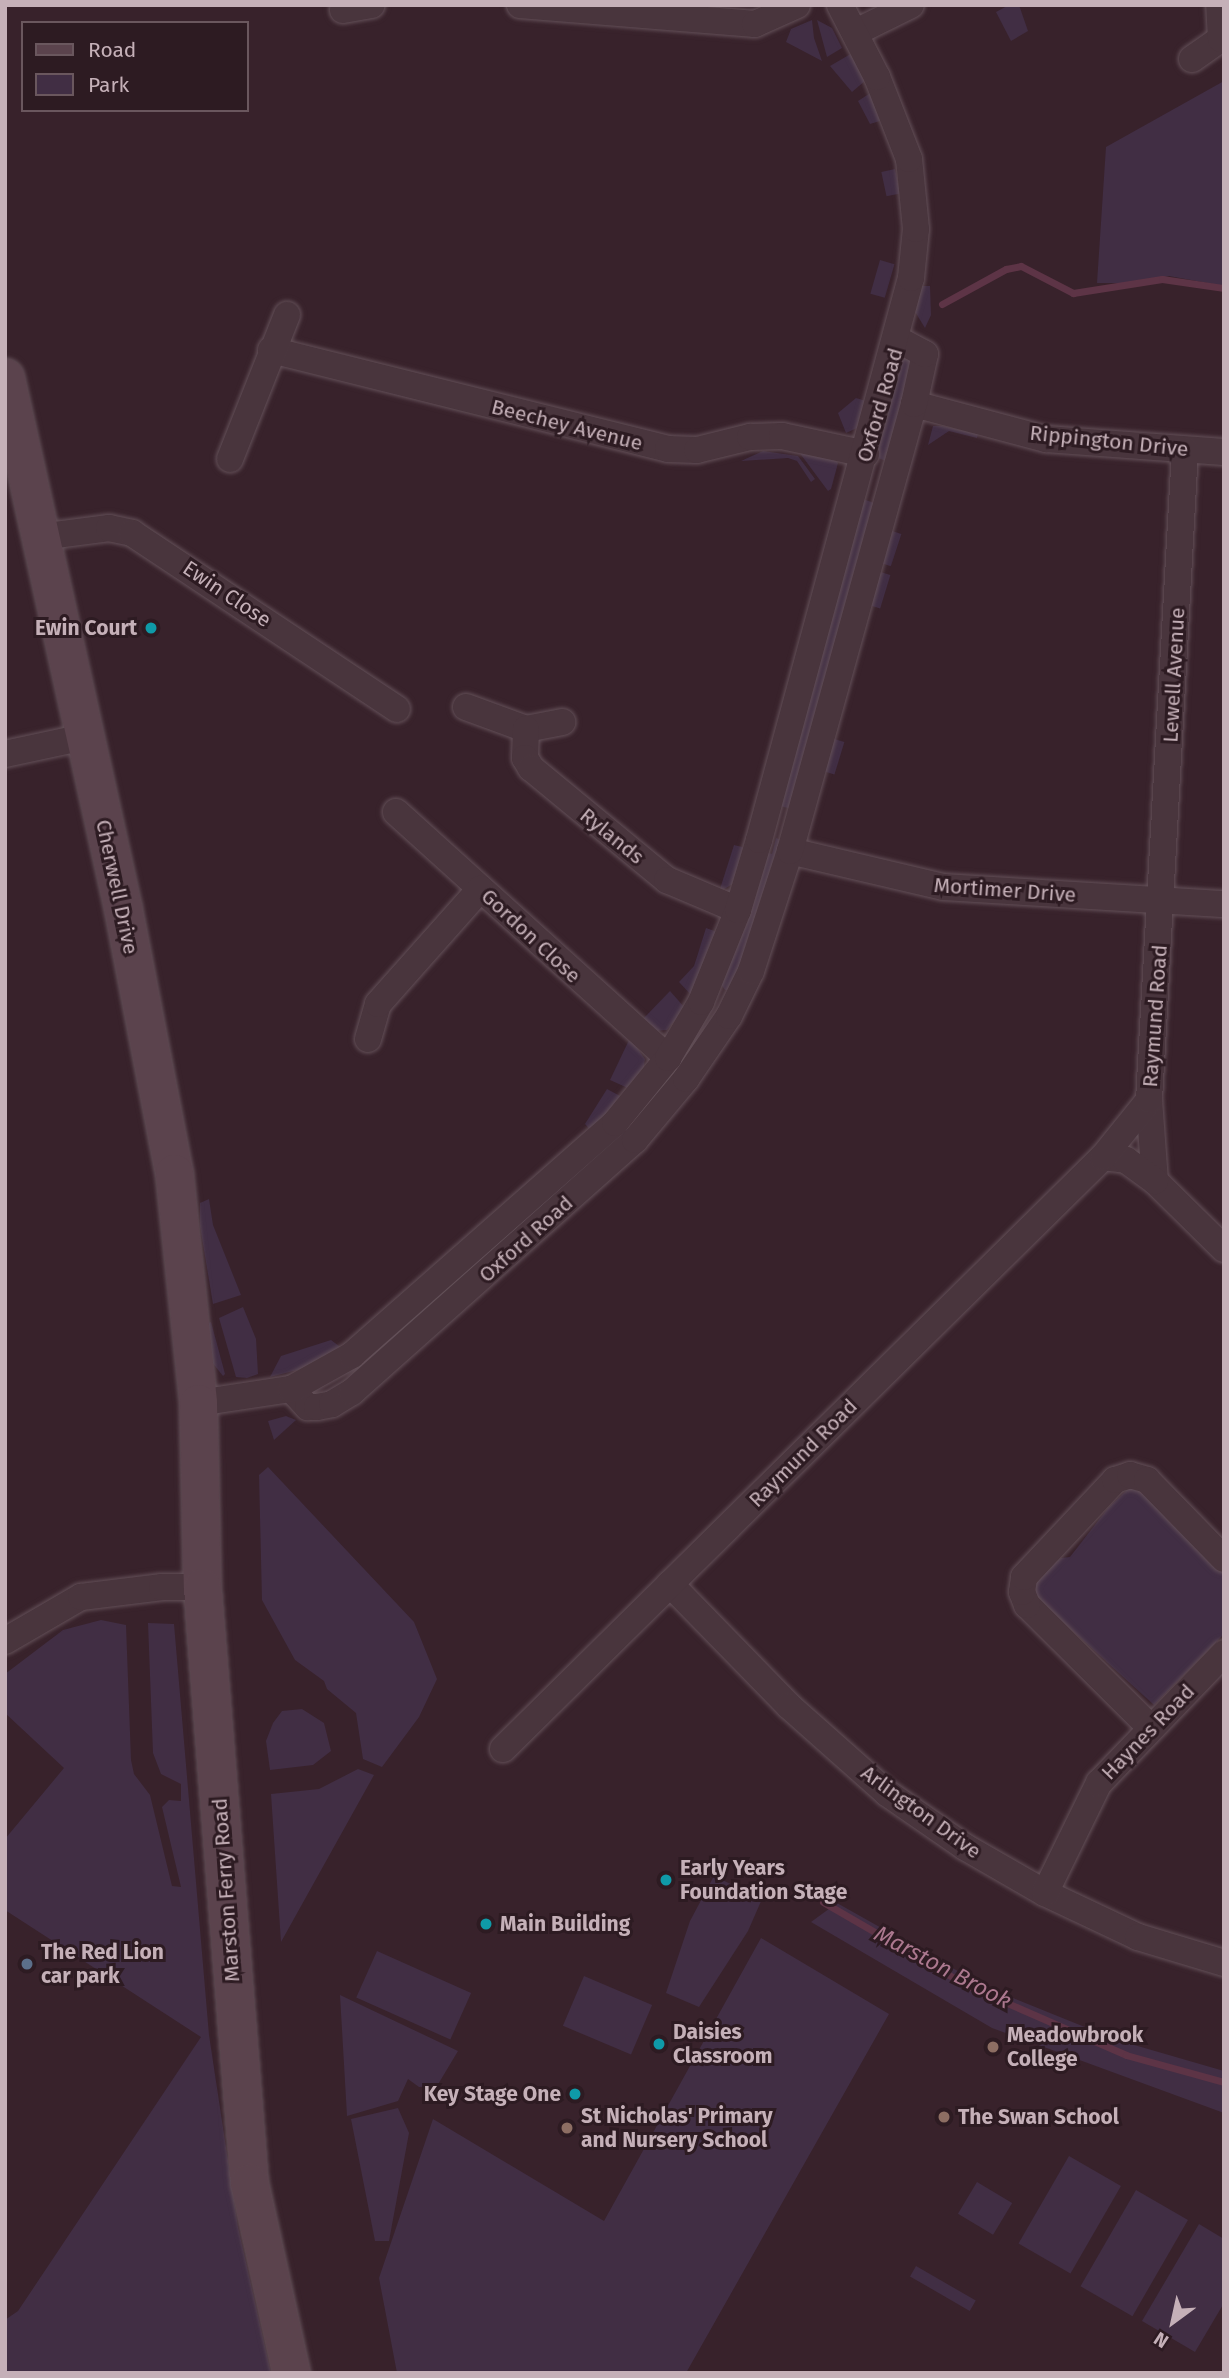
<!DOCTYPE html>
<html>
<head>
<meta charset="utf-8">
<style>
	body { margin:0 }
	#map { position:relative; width:1229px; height:2378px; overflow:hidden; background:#38222b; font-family:"Fira Sans",sans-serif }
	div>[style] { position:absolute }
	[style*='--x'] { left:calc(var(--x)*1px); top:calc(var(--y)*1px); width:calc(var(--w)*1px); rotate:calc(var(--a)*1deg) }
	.green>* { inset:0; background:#412e44; transform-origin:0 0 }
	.stream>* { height:7px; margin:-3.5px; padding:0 3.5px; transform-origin:3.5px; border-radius:3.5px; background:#5d3446 }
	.roads { filter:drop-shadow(0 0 2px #635058) drop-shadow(0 0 2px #635058) }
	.minor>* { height:26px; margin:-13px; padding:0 13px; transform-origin:13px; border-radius:13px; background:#49353d }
	.secondary>* { height:37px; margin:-18.5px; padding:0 18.5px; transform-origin:18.5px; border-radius:18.5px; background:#5b434d }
	.dots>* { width:19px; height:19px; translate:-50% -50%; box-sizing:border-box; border:4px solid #2d1b22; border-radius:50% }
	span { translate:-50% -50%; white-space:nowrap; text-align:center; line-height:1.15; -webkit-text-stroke:6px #2d1b22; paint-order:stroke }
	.street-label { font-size:21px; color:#c5b0b8 }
	.poi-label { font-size:21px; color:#c5b0b8; font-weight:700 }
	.right { translate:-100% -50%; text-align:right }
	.left { translate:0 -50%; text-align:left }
	.water-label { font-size:23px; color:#ac788f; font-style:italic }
	.frame { position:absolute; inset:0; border:7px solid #c5b0b8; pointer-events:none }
	.legend { position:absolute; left:21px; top:21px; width:228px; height:91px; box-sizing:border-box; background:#2d1b22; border:2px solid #6a575e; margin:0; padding:9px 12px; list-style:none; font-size:21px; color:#c5b0b8 }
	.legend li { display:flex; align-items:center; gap:14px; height:35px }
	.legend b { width:35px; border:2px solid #6a575e }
	.north { position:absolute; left:1138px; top:2287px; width:70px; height:70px; -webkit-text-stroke:5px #2d1b22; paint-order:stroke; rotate:213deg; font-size:19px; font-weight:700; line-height:28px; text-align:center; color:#c5b0b8 }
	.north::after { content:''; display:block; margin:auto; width:24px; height:32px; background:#c5b0b8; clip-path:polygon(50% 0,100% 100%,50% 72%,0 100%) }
</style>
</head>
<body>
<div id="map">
	<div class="green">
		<i style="clip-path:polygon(1009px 5px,1019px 5px,1028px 31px,1011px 41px,996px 12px)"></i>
		<i style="clip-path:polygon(812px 20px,814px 38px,822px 61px,786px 42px,791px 29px)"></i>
		<i style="clip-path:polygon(817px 20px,832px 28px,842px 48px,827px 57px)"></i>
		<i style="clip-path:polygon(854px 52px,866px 80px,852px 92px,830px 66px)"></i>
		<i style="clip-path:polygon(1224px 81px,1224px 286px,1169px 276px,1141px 283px,1097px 283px,1106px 147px)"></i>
		<i style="clip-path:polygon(872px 92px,883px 120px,870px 124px,858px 101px)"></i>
		<i style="left:895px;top:169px;width:25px;height:14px;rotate:78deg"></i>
		<i style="left:880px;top:260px;width:15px;height:35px;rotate:16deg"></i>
		<i style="clip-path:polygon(918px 286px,930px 286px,931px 315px,925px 328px,914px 310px)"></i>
		<i style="clip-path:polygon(907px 357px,914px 361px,889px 462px,875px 457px,900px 362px)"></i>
		<i style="clip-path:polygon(856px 398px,869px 402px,857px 428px,846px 433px,838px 413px)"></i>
		<i style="clip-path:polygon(933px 426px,942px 426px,978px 434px,977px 438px,949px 431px,928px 445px)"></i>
		<i style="clip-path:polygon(763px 451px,798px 456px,815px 479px,811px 482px,797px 461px,788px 458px,741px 461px)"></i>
		<i style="clip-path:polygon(799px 452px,834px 459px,838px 463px,831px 489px,828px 491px)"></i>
		<i style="clip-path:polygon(863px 499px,874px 503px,793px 809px,779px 806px)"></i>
		<i style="left:889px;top:530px;width:13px;height:34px;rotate:18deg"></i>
		<i style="left:877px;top:571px;width:14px;height:35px;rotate:17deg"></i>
		<i style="left:831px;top:738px;width:14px;height:34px;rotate:17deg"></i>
		<i style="clip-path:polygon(776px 838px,784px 841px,765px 902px,729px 990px,725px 990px,721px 984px,765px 852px,772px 854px)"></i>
		<i style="clip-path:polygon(734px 845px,746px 848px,736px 882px,719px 892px)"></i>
		<i style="clip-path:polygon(706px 928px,720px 933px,692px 996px,679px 982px,694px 966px)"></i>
		<i style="clip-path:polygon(670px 991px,685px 1008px,667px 1030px,653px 1031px,643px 1019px)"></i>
		<i style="clip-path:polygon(630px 1038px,645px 1059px,643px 1073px,630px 1089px,610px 1080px)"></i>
		<i style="clip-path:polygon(607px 1089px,622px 1097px,592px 1132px,585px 1124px)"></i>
		<i style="clip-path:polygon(209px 1199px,213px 1225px,241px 1295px,213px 1304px,200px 1226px,200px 1203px)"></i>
		<i style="clip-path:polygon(243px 1307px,256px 1339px,258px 1374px,247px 1378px,236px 1377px,219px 1318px)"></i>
		<i style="clip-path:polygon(211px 1322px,225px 1374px,223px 1376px,211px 1361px,206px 1324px)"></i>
		<i style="clip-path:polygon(331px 1340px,343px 1349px,305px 1368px,270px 1377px,281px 1356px)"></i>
		<i style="clip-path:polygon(286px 1416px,296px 1420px,274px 1440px,268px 1421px)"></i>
		<i style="clip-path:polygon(268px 1467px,414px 1622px,437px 1679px,419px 1717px,382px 1767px,363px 1759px,356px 1713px,327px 1689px,324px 1681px,295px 1660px,262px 1600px,259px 1475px)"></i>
		<i style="clip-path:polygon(1136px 1488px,1224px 1566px,1224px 1634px,1154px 1705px,1031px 1593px,1031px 1579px,1061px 1558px,1070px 1557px,1108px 1508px,1128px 1489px)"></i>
		<i style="clip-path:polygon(101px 1620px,126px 1625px,131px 1760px,134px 1774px,150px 1795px,172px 1886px,181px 1887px,162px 1807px,169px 1800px,181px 1801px,181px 1784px,161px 1774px,153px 1753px,148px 1623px,174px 1624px,209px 2035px,238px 2227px,271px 2373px,5px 2373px,5px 2320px,18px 2311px,201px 2037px,5px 1910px,5px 1839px,64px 1768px,5px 1713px,5px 1674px,63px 1630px)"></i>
		<i style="clip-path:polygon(302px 1709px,324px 1723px,331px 1751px,313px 1765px,270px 1770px,266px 1741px,273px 1723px,282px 1711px)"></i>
		<i style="clip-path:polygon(358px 1769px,374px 1775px,281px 1942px,271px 1794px,319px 1789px)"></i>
		<i style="clip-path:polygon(714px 1876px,762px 1899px,748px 1931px,699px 2007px,666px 1993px,690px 1921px)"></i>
		<i style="clip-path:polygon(837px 1903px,988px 1988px,1117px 2040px,1224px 2071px,1224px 2113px,992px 2028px,811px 1922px)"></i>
		<i style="clip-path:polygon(761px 1938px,889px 2014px,686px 2373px,397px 2373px,379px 2278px,433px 2119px,604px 2221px)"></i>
		<i style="left:377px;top:1951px;width:103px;height:51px;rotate:24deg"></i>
		<i style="left:584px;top:1976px;width:74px;height:54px;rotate:23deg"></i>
		<i style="clip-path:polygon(340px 1995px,458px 2051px,437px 2086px,419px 2087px,408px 2079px,398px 2101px,347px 2116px)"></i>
		<i style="clip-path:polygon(398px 2108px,409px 2133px,389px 2241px,375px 2241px,351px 2119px)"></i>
		<i style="left:1069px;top:2156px;width:60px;height:101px;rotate:30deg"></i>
		<i style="left:977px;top:2182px;width:41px;height:37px;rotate:31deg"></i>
		<i style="left:1136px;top:2190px;width:60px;height:111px;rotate:30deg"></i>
		<i style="clip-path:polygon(1199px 2224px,1224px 2239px,1224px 2303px,1195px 2352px,1142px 2321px)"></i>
		<i style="left:916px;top:2266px;width:69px;height:12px;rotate:30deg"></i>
	</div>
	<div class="stream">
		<i style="--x:942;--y:304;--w:73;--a:-28.7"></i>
		<i style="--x:1006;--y:269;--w:15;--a:-11"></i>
		<i style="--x:1021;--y:266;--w:59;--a:27.4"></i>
		<i style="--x:1073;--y:293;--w:90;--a:-8.9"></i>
		<i style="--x:1162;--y:279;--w:63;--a:8.3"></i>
		<i style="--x:823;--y:1902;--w:165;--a:30.1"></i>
		<i style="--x:966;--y:1985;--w:175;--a:23.6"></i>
		<i style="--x:1126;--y:2055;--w:102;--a:15.4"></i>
	</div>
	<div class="roads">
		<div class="minor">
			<i style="--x:520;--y:5;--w:236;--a:4.6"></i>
			<i style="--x:755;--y:24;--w:46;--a:-24.3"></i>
			<i style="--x:343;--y:10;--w:29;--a:-10"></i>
			<i style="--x:856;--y:32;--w:61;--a:-26.1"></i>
			<i style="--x:1192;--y:59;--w:35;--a:-35"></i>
			<i style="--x:1221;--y:39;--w:34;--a:-93"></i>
			<i style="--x:271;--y:350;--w:409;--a:14"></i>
			<i style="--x:668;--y:449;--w:29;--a:2"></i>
			<i style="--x:697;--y:450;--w:55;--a:-13.8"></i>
			<i style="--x:750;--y:437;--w:32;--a:-2"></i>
			<i style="--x:782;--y:436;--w:86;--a:12.1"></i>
			<i style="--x:914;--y:404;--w:137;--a:14.9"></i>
			<i style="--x:1046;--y:439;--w:178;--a:4.2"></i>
			<i style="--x:230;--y:459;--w:155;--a:-68.4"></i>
			<i style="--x:40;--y:537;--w:70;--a:-7.4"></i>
			<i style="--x:109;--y:528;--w:24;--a:12"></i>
			<i style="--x:132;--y:533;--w:318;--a:33.6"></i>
			<i style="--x:466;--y:707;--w:64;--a:20.1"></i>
			<i style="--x:526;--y:729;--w:37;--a:-11"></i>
			<i style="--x:526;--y:729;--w:29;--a:92"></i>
			<i style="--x:525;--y:758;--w:12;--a:59"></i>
			<i style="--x:531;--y:768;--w:176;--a:39.5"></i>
			<i style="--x:667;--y:880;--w:77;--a:22.9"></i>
			<i style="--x:5;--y:754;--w:81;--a:-12.1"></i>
			<i style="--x:396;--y:812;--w:367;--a:42.1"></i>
			<i style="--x:790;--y:851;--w:158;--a:13.2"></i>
			<i style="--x:944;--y:887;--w:281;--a:3.5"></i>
			<i style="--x:368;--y:1039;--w:36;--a:-74"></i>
			<i style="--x:378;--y:1004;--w:154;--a:-48.4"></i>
			<i style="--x:1149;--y:1100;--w:81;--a:85.8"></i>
			<i style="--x:1155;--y:1181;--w:97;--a:44.6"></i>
			<i style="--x:1103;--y:1157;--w:23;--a:7"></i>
			<i style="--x:1126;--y:1160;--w:36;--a:36"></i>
			<i style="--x:291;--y:1389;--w:25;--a:47"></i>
			<i style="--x:308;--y:1407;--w:9;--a:0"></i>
			<i style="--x:317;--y:1407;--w:15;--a:-11"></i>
			<i style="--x:332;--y:1404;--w:23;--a:-31"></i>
			<i style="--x:352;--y:1392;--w:379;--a:-41.7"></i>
			<i style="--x:635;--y:1140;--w:80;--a:-50.1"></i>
			<i style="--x:686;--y:1079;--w:76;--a:-55.7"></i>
			<i style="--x:729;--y:1016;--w:50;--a:-63.9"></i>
			<i style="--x:751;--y:971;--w:126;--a:-72"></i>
			<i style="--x:790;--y:851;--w:464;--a:-74.5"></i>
			<i style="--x:914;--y:404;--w:51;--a:-77.6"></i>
			<i style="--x:925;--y:354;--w:32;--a:-152"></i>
			<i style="--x:198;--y:1403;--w:94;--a:-8.6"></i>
			<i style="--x:291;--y:1389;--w:70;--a:-29.1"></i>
			<i style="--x:352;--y:1355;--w:351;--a:-41.4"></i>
			<i style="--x:615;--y:1123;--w:84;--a:-50.8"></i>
			<i style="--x:668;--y:1058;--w:65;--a:-59.5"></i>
			<i style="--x:701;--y:1002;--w:99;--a:-68.1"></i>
			<i style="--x:738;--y:910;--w:73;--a:-73.3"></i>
			<i style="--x:759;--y:840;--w:582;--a:-74.87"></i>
			<i style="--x:911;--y:278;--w:49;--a:-84.2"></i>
			<i style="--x:916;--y:229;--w:70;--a:-95.7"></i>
			<i style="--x:909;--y:159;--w:88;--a:-111.3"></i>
			<i style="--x:877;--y:77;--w:81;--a:-117.2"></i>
			<i style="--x:670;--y:1584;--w:170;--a:45.7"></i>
			<i style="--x:789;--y:1706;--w:131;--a:41.6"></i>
			<i style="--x:887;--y:1793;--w:95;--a:34.7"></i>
			<i style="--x:965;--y:1847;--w:92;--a:29.9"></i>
			<i style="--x:1045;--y:1893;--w:103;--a:25.3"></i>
			<i style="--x:1138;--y:1937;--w:90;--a:16.8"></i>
			<i style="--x:5;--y:1641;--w:88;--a:-30.1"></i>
			<i style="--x:81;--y:1597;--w:82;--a:-7"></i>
			<i style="--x:162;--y:1587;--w:40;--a:0"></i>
			<i style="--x:1150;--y:1727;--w:173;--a:-135.2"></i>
			<i style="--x:1027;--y:1605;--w:14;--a:-111"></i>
			<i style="--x:1022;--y:1592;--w:15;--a:-82"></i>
			<i style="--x:1024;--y:1577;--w:133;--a:-46.8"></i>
			<i style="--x:1115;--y:1480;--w:16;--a:-18"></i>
			<i style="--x:1130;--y:1475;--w:18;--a:16"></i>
			<i style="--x:1147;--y:1480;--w:110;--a:45.7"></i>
			<i style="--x:503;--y:1749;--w:843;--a:-44.62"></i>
			<i style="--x:1103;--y:1157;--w:73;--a:-51.1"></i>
			<i style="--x:1149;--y:1100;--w:651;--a:-86.83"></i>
			<i style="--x:1045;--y:1893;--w:123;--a:-63.9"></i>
			<i style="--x:1099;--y:1783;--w:180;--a:-46.1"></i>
		</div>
		<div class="secondary">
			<i style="--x:5;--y:377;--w:545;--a:77.49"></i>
			<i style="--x:123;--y:909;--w:269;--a:79.1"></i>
			<i style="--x:174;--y:1173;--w:231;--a:84"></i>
			<i style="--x:198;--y:1403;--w:184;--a:88.8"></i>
			<i style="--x:202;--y:1587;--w:597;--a:85.48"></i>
			<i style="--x:249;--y:2182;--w:196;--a:77.6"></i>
		</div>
	</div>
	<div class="dots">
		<i style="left:151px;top:628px;background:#0f9aa8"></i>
		<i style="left:666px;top:1880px;background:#0f9aa8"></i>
		<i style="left:486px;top:1924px;background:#0f9aa8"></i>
		<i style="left:27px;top:1964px;background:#5c6f8a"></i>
		<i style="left:659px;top:2044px;background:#0f9aa8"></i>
		<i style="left:993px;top:2047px;background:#8d6e63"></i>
		<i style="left:575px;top:2094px;background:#0f9aa8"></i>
		<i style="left:944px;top:2117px;background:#8d6e63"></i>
		<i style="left:567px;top:2128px;background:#8d6e63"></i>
	</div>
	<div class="street-label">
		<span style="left:880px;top:405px;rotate:-74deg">Oxford Road</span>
		<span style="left:567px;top:425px;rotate:14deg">Beechey Avenue</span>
		<span style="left:1109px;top:441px;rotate:6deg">Rippington Drive</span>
		<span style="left:227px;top:594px;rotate:34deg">Ewin Close</span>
		<span style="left:1174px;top:675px;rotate:-87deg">Lewell Avenue</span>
		<span style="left:612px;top:836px;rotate:39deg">Rylands</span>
		<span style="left:117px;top:887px;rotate:78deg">Cherwell Drive</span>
		<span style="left:1005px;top:890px;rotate:4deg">Mortimer Drive</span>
		<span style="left:531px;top:936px;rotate:43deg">Gordon Close</span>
		<span style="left:1155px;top:1016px;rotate:-86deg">Raymund Road</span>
		<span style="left:526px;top:1239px;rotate:-42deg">Oxford Road</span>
		<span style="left:803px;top:1453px;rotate:-45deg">Raymund Road</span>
		<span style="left:1148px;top:1732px;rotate:-46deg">Haynes Road</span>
		<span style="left:921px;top:1812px;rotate:36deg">Arlington Drive</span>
		<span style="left:226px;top:1890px;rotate:-94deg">Marston Ferry Road</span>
	</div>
	<div class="poi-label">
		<span class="right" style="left:137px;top:628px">Ewin Court</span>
		<span class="left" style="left:680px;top:1880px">Early Years<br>Foundation Stage</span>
		<span class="left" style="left:500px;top:1924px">Main Building</span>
		<span class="left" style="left:41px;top:1964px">The Red Lion<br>car park</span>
		<span class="left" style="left:673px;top:2044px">Daisies<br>Classroom</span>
		<span class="left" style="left:1007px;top:2047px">Meadowbrook<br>College</span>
		<span class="right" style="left:561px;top:2094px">Key Stage One</span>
		<span class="left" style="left:581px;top:2128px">St Nicholas' Primary<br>and Nursery School</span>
		<span class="left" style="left:958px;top:2117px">The Swan School</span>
	</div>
	<div class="water-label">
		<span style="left:943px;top:1967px;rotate:28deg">Marston Brook</span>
	</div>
	<div class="frame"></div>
	<ul class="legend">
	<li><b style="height:9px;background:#5b434d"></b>Road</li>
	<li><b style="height:19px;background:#412e44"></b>Park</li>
	</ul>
	<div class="north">N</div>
</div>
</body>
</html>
